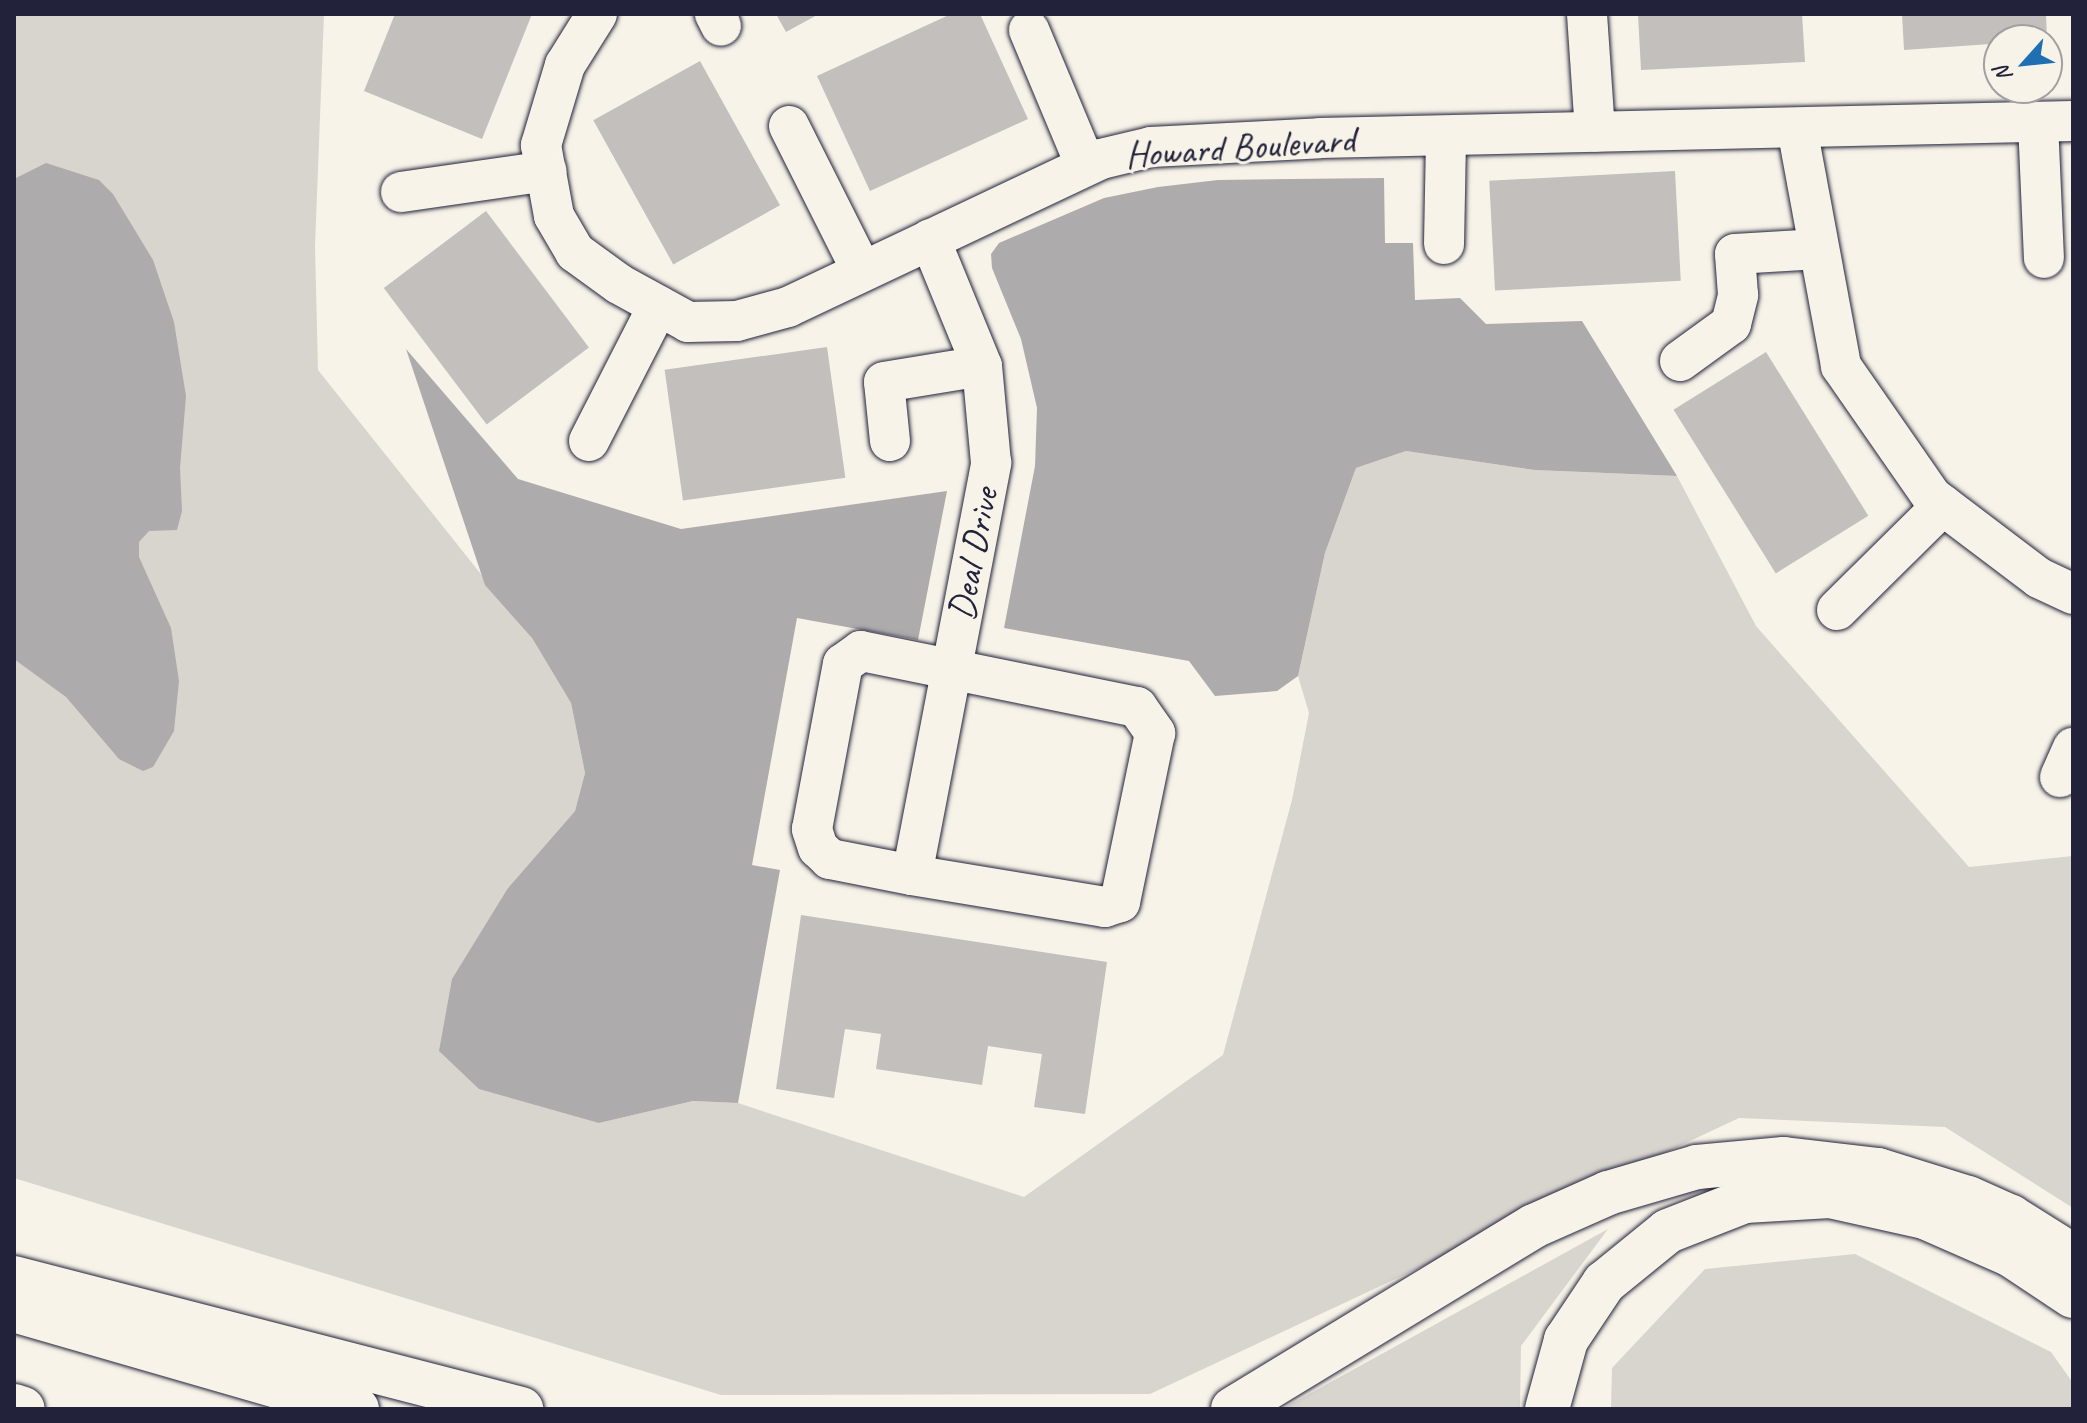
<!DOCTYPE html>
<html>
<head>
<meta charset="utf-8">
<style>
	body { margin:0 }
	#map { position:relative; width:2087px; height:1423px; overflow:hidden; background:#f7f3e8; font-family:Caveat,sans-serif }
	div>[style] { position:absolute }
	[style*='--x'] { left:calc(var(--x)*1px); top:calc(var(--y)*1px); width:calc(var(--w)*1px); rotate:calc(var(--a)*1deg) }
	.green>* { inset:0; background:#d8d5cf }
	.water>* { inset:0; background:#aeabad }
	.building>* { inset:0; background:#c2bfbd; transform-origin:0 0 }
	.roads { filter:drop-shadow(0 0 2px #22223b) drop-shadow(0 0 2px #22223b) }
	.minor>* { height:40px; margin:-20px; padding:0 20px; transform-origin:20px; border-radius:20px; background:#f7f3e8 }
	.highway>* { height:44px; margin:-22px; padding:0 22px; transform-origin:22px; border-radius:22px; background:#f7f3e8 }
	span { translate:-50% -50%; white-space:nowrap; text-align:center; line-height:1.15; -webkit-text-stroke:6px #f7f3e8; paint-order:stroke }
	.street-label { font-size:38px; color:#22223b }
	.frame { position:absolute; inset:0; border:16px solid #22223b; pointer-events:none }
	.north { position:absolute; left:1983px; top:24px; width:80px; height:80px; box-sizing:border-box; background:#f7f3e8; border:2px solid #a29fa3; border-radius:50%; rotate:243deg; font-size:22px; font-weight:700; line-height:32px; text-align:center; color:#22223b }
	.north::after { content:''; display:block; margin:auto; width:28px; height:36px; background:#1f6fb2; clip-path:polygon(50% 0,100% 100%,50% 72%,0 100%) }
</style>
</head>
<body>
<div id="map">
	<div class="green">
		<i style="clip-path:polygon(14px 14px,324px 14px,315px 246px,318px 370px,532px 638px,571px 703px,585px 773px,575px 811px,508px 888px,599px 1123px,693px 1101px,738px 1103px,1024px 1197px,1223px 1055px,1292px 800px,1309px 713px,1298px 676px,1325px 553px,1356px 468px,1406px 451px,1535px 470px,1677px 476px,1756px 626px,1969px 867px,2073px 856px,2073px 1208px,1945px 1127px,1739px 1118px,1150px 1394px,721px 1395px,14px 1178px)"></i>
		<i style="clip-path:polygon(1608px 1229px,1521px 1346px,1520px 1409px,1282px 1409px)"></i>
		<i style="clip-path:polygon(1855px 1254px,2051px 1352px,2073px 1383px,2073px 1409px,1611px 1409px,1612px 1368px,1705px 1269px)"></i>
	</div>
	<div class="water">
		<i style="clip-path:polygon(46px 163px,99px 180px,113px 194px,153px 260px,174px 322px,186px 396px,180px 468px,182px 511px,177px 530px,149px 531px,139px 542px,139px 557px,171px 628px,179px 681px,174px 731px,153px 767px,143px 771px,119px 759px,66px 697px,14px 659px,14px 179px)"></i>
		<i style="clip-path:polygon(1384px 178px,1385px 243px,1413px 243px,1415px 300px,1460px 298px,1486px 324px,1582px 321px,1677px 476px,1535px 470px,1406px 451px,1356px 468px,1325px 553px,1298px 676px,1277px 691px,1215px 696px,1189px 661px,1004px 628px,1035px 466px,1037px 408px,1021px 339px,992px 268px,991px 254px,999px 243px,1104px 198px,1158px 187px,1218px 180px)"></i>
		<i style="clip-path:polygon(406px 349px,518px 479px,681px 529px,947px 491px,918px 640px,797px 618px,752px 865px,780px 870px,738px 1103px,693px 1101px,599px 1123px,479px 1089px,439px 1051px,452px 979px,508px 888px,575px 811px,585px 773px,571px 703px,532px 638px,485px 585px)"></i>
	</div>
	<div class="building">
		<i style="clip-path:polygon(395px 14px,532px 14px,482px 139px,364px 91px)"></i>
		<i style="clip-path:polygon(776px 14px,819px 14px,786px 32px)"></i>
		<i style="clip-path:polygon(951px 14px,980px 14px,1028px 119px,870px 191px,817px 76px)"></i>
		<i style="clip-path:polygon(1638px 14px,1802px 14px,1805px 62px,1641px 70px)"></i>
		<i style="clip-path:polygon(1902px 14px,2046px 14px,2047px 40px,1904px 50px)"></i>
		<i style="left:700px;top:61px;width:165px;height:122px;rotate:61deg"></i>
		<i style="left:1675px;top:171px;width:110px;height:186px;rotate:87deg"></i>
		<i style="left:486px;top:211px;width:171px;height:128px;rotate:53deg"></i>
		<i style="left:827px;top:347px;width:132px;height:164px;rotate:82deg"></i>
		<i style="left:1766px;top:352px;width:193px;height:109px;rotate:58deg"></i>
		<i style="clip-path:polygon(801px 915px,1107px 962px,1085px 1114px,1034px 1107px,1042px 1054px,988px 1046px,982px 1085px,876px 1069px,881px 1034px,845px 1029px,834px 1098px,776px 1089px)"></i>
	</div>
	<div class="roads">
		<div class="minor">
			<i style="--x:597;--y:14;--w:60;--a:122.1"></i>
			<i style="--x:565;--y:65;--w:84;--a:106.7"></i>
			<i style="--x:541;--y:145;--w:72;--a:79.6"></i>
			<i style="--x:554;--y:216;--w:42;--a:59.7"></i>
			<i style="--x:575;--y:252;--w:54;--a:36"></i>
			<i style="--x:619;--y:284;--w:79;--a:28.8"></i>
			<i style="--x:688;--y:322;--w:49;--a:-1.2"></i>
			<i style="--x:737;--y:321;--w:53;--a:-15.4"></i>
			<i style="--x:788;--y:307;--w:346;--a:-25.3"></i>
			<i style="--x:1101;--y:159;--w:51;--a:-13.5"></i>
			<i style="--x:1151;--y:147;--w:169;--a:-3"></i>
			<i style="--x:1320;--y:138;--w:753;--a:-1.29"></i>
			<i style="--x:715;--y:14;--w:13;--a:63"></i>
			<i style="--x:1587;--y:14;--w:118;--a:86.1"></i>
			<i style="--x:1029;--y:30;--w:147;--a:67.3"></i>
			<i style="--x:2038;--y:122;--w:136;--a:87.5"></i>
			<i style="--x:789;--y:126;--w:162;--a:63.3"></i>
			<i style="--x:1797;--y:128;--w:242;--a:79.5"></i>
			<i style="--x:1841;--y:366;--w:160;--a:55.2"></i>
			<i style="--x:1932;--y:497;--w:134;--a:37.1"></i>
			<i style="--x:2039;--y:578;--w:38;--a:25"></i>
			<i style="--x:401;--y:192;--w:147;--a:-8.2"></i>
			<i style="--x:1444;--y:244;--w:108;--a:-88.9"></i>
			<i style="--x:1680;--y:361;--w:63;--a:-36"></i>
			<i style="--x:1731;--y:324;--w:30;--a:-76"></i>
			<i style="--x:1738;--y:295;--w:41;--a:-94.2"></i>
			<i style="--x:1735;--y:254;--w:84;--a:-3.4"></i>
			<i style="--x:589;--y:441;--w:152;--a:-62.9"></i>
			<i style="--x:890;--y:441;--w:59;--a:-95.8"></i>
			<i style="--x:884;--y:382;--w:99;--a:-9.3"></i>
			<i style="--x:1837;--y:610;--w:149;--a:-44.7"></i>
			<i style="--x:861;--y:651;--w:282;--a:11.5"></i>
			<i style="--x:1137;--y:707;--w:32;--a:55"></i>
			<i style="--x:1155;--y:733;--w:173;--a:101.7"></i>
			<i style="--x:1120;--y:902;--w:16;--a:162"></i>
			<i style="--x:1105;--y:907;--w:196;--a:-170.6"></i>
			<i style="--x:912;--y:875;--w:84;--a:-169"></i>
			<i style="--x:830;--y:859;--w:16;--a:-137"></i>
			<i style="--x:818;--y:848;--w:20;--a:-108"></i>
			<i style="--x:812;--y:829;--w:168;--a:-79.4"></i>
			<i style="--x:843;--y:664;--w:22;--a:-36"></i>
			<i style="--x:2060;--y:777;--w:32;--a:-66"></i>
			<i style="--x:912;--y:875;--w:420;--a:-79.1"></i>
			<i style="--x:991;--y:463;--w:97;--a:-95.3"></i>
			<i style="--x:982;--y:366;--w:137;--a:-112.3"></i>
		</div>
		<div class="highway">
			<i style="--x:14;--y:1278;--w:524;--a:14.49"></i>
			<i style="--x:14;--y:1310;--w:357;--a:16.1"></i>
			<i style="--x:14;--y:1406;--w:9;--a:18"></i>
			<i style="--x:1233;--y:1409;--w:352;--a:-31.3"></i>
			<i style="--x:1534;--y:1226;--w:81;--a:-24"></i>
			<i style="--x:1608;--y:1193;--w:93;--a:-16.3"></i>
			<i style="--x:1697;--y:1167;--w:87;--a:-5.3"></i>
			<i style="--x:1784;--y:1159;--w:95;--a:6.7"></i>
			<i style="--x:1878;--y:1170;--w:94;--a:17.3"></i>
			<i style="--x:1968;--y:1198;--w:47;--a:23.8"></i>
			<i style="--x:2011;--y:1217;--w:73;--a:32.2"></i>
			<i style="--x:1547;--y:1409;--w:72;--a:-74.6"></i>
			<i style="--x:1566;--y:1340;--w:69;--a:-56.3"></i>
			<i style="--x:1604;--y:1283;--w:82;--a:-39.1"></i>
			<i style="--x:1668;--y:1231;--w:83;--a:-21.3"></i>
			<i style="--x:1745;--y:1201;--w:85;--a:-3.4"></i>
			<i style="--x:1830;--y:1196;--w:97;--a:12.5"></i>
			<i style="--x:1925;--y:1217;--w:94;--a:23.8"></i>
			<i style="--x:2011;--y:1255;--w:74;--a:33.5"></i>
		</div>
	</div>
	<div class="street-label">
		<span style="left:1240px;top:147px;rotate:-4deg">Howard Boulevard</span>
		<span style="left:973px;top:554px;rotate:-79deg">Deal Drive</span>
	</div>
	<div class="frame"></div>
	<div class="north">N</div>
</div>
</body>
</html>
